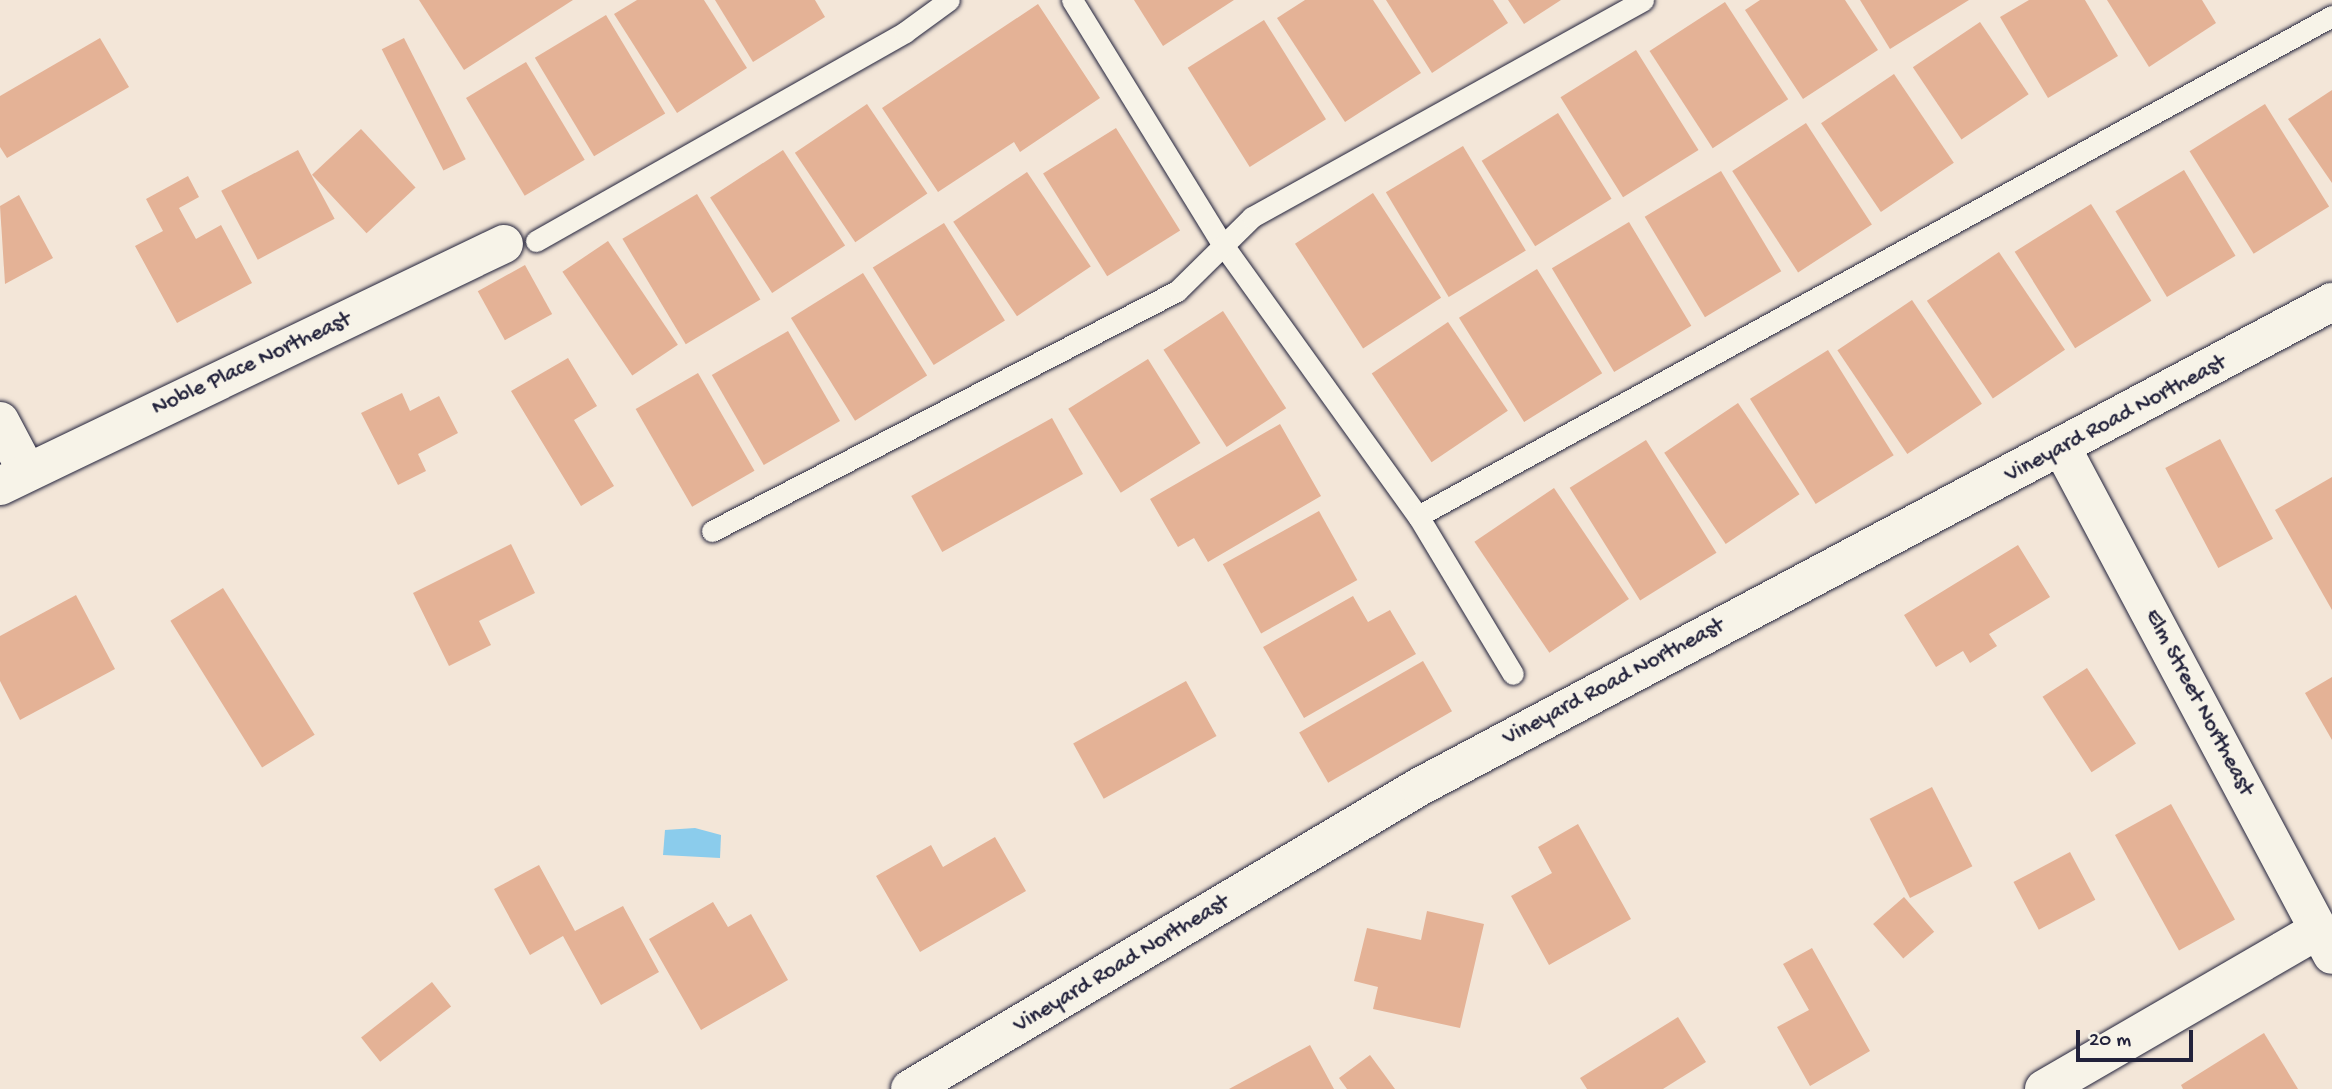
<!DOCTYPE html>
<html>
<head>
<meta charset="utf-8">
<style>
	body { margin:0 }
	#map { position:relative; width:2332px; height:1089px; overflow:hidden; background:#f3e6d8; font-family:"Gochi Hand",sans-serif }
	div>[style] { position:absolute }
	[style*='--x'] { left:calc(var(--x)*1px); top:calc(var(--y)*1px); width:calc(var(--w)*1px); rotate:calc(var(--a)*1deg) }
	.water>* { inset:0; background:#8bccec }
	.building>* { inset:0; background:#e4b296; transform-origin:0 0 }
	.roads { filter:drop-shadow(0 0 2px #22223b) drop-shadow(0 0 2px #22223b) }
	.lane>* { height:21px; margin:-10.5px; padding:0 10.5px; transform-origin:10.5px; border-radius:10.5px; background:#f7f3e8 }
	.street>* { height:38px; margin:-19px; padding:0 19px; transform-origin:19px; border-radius:19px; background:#f7f3e8 }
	span { translate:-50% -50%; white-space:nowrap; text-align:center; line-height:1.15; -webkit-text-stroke:5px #f7f3e8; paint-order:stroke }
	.street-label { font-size:23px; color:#22223b }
	.scale { position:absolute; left:2076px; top:1030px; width:117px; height:32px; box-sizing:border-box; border:4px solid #22223b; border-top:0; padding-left:9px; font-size:21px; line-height:24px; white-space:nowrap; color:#22223b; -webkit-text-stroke:5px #f7f3e8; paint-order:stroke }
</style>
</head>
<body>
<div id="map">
	<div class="water">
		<i style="clip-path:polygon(695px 828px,721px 835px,720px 858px,663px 855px,665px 830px)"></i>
	</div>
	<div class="building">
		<i style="clip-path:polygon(419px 0,573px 0,464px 70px)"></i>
		<i style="clip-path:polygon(637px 0,704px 0,747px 68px,677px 113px,614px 14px)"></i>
		<i style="clip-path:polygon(715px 0,815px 0,825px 17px,753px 62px)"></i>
		<i style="clip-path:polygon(1134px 0,1234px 0,1163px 46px)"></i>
		<i style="clip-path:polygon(1305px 0,1373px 0,1421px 73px,1345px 122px,1277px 18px)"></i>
		<i style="clip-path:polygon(1386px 0,1493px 0,1508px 23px,1432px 73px)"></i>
		<i style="clip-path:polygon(1508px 0,1561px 0,1524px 24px)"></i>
		<i style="clip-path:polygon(1760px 0,1845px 0,1878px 50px,1803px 99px,1745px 10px)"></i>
		<i style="clip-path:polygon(1860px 0,1969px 0,1890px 49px)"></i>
		<i style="clip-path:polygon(2029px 0,2085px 0,2118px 56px,2048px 98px,2000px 17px)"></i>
		<i style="clip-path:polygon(2107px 0,2202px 0,2216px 23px,2149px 67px)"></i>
		<i style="left:1725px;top:2px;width:116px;height:90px;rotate:57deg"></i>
		<i style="clip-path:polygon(1038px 4px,1100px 98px,1020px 152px,1014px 142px,938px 192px,882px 108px)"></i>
		<i style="left:606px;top:15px;width:115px;height:83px;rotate:59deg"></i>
		<i style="left:1264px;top:20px;width:117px;height:90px;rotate:58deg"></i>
		<i style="left:1980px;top:22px;width:87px;height:81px;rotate:56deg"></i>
		<i style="clip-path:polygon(100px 38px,129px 87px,7px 158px,0 147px,0 96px)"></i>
		<i style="left:404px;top:38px;width:136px;height:25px;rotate:63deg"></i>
		<i style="left:1636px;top:50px;width:118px;height:89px;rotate:58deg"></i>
		<i style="left:526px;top:62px;width:114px;height:70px;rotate:59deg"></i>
		<i style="left:1894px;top:74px;width:107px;height:88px;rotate:56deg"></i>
		<i style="clip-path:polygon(2332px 90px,2332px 183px,2288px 119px)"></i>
		<i style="left:867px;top:104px;width:108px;height:87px;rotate:56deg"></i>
		<i style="left:2265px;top:104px;width:121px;height:89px;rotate:58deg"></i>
		<i style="left:1558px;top:113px;width:101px;height:90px;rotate:58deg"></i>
		<i style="left:1806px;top:123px;width:121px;height:88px;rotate:57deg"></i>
		<i style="left:1116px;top:128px;width:121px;height:86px;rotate:58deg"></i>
		<i style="left:361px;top:129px;width:80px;height:67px;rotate:47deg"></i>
		<i style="left:1463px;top:146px;width:122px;height:90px;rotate:59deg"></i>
		<i style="left:298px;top:150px;width:78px;height:87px;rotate:62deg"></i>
		<i style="left:783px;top:150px;width:114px;height:87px;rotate:57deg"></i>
		<i style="left:2184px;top:170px;width:100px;height:80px;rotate:59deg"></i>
		<i style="left:1721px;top:171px;width:117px;height:89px;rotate:59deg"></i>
		<i style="left:1027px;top:172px;width:114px;height:89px;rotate:56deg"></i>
		<i style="clip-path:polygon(188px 176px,199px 197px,179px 208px,196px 239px,221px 225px,252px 283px,177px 323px,135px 246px,163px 231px,146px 199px)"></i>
		<i style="left:1373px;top:193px;width:125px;height:93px;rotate:57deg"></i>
		<i style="left:697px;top:194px;width:123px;height:87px;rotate:59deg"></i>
		<i style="clip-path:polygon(19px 195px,53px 258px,5px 284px,0 206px)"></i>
		<i style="left:2091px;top:204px;width:114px;height:90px;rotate:58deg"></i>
		<i style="left:1629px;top:222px;width:121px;height:90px;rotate:59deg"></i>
		<i style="left:944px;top:223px;width:115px;height:84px;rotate:58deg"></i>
		<i style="left:608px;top:241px;width:125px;height:55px;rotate:56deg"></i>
		<i style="left:1999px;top:252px;width:118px;height:87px;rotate:56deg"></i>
		<i style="left:525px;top:265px;width:56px;height:54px;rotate:61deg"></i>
		<i style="left:1537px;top:269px;width:123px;height:92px;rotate:58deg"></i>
		<i style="left:863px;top:273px;width:121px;height:85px;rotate:58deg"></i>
		<i style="left:1912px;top:300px;width:125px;height:90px;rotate:56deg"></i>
		<i style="left:1223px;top:311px;width:116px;height:71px;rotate:57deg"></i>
		<i style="left:1448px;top:322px;width:107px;height:92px;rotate:56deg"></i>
		<i style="left:788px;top:331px;width:104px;height:88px;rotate:60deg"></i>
		<i style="left:1828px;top:350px;width:124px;height:92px;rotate:58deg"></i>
		<i style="clip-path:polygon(568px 358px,597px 406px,574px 420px,614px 486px,581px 506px,511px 391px)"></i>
		<i style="left:1148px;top:359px;width:99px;height:94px;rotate:58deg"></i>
		<i style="left:698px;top:373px;width:113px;height:72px;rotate:60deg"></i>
		<i style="clip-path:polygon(402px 393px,410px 411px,439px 396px,458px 433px,418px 454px,426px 471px,398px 485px,361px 413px)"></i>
		<i style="left:1738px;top:403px;width:110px;height:89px;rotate:56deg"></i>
		<i style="left:1052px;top:418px;width:64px;height:161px;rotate:61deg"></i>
		<i style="clip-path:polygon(1280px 424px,1321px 496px,1208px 562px,1194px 538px,1178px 547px,1150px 499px)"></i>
		<i style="left:2220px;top:439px;width:113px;height:62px;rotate:62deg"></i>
		<i style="left:1646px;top:440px;width:133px;height:90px;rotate:58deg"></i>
		<i style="clip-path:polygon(2332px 477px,2332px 610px,2275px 510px)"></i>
		<i style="left:1554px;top:488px;width:134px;height:96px;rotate:56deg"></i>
		<i style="left:1319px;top:511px;width:79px;height:110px;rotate:61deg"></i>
		<i style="clip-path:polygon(511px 544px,535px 593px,479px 621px,491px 645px,449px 666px,413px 593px)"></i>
		<i style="clip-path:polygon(2018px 545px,2050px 597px,1989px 634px,1997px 646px,1970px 663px,1963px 651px,1936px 667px,1904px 615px)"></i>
		<i style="left:223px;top:588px;width:173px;height:62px;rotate:58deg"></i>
		<i style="clip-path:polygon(76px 595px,115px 669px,20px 720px,0 681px,0 636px)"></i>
		<i style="clip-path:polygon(1353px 596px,1368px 622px,1390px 610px,1416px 654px,1304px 718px,1263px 647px)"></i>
		<i style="left:1423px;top:661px;width:58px;height:143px;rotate:60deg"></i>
		<i style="left:2087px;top:668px;width:90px;height:53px;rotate:57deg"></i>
		<i style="clip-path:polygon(2332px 677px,2332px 740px,2305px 693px)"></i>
		<i style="left:1186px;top:681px;width:63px;height:129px;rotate:61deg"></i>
		<i style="left:1932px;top:787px;width:89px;height:70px;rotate:63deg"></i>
		<i style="left:2171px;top:804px;width:132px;height:64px;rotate:61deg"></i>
		<i style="clip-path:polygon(1578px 824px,1631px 919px,1549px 965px,1511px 896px,1552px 873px,1538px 847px)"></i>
		<i style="clip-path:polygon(995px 837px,1026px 891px,920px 952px,876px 876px,931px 845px,943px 867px)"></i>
		<i style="left:2070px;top:852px;width:54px;height:64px;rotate:62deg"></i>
		<i style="clip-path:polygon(539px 865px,575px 931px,623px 906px,659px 972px,601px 1005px,563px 936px,530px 955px,494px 889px)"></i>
		<i style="left:1904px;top:897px;width:46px;height:41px;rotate:49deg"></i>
		<i style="clip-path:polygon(713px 902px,728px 927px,751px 914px,788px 980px,701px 1030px,649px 939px)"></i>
		<i style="clip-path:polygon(1427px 911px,1484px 924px,1460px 1028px,1373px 1009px,1378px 987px,1354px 981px,1367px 928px,1421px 940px)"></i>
		<i style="clip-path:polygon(1812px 948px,1870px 1051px,1810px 1086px,1777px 1027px,1809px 1010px,1783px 964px)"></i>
		<i style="left:432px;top:982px;width:31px;height:90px;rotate:52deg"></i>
		<i style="clip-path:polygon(1678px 1017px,1706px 1062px,1663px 1089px,1587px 1089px,1580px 1078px)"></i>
		<i style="clip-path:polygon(2264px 1033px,2298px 1089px,2183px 1089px,2181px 1085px)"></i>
		<i style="clip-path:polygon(1310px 1045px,1334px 1089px,1229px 1089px)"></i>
		<i style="clip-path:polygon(1370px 1055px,1395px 1089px,1347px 1089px,1339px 1078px)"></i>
	</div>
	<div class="roads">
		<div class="lane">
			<i style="--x:1072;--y:0;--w:288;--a:58.4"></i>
			<i style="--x:1223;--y:245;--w:334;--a:54.3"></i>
			<i style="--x:1418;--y:516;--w:1042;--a:-28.68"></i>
			<i style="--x:536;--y:241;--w:424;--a:-29.5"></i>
			<i style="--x:905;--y:32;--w:54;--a:-36"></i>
			<i style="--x:1418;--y:516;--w:184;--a:59"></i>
			<i style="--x:712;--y:531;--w:523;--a:-27.3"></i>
			<i style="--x:1177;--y:291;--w:105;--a:-44.6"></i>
			<i style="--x:1252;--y:217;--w:447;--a:-29"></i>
		</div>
		<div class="street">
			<i style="--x:0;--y:421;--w:58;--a:62.1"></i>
			<i style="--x:2063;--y:450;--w:572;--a:61.96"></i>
			<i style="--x:0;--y:486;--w:559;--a:-25.65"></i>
			<i style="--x:910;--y:1089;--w:592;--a:-30.68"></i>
			<i style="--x:1419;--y:787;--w:1034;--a:-27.98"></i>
			<i style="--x:2044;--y:1089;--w:317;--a:-30.1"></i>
		</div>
	</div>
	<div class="street-label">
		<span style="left:252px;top:365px;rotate:-25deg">Noble Place Northeast</span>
		<span style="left:2116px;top:420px;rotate:-28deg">Vineyard Road Northeast</span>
		<span style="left:1614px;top:683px;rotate:-28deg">Vineyard Road Northeast</span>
		<span style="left:2198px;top:703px;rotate:62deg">Elm Street Northeast</span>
		<span style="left:1122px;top:965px;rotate:-31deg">Vineyard Road Northeast</span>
	</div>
	<div class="scale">20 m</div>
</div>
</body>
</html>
